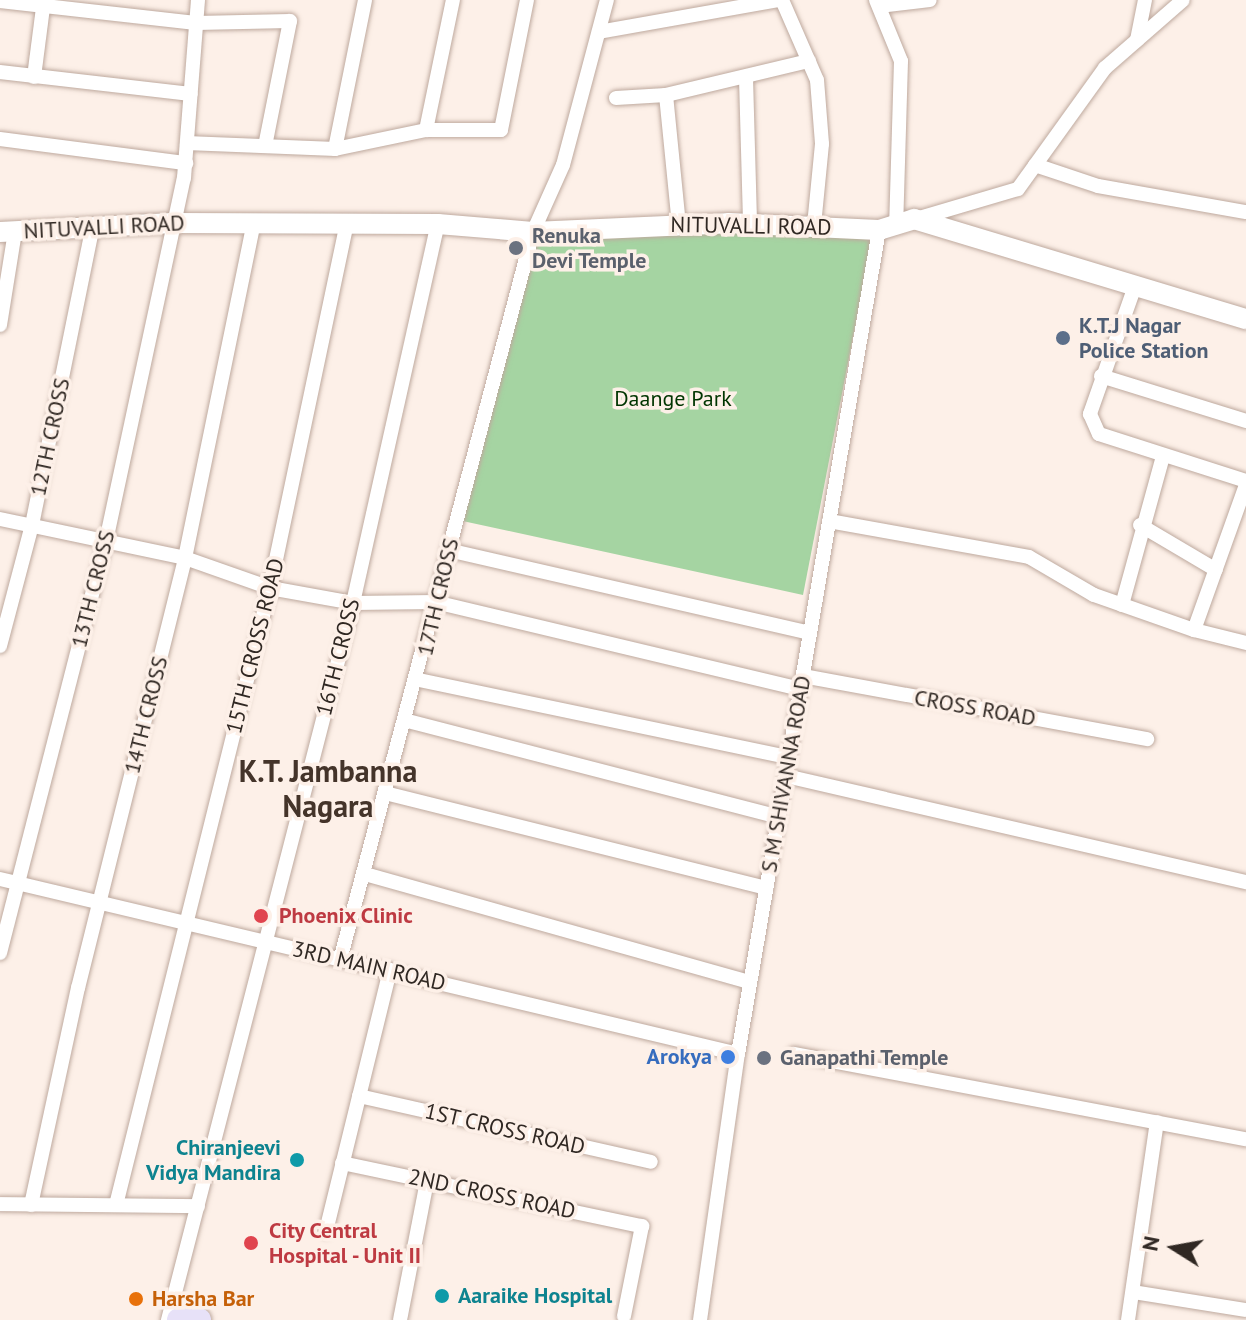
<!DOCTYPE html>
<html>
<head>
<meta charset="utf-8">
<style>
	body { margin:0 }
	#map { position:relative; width:1246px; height:1320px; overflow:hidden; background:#fdf0e8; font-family:"PT Sans",sans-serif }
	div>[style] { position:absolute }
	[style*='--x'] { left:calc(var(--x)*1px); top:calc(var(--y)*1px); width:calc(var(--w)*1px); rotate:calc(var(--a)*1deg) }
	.green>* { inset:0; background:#a5d4a2 }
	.roads { filter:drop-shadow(0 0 2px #bea99e) drop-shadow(0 0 2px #bea99e) }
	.street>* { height:14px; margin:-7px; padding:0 7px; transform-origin:7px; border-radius:7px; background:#fff }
	.secondary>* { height:20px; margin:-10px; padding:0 10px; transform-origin:10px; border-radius:10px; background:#fff }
	.primary>* { height:24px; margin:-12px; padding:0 12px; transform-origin:12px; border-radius:12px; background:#e7e1f8 }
	.dots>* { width:22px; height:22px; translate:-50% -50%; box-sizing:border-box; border:4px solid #fdf0e8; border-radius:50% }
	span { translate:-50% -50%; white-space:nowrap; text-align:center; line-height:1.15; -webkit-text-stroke:7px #fdf0e8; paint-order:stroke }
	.street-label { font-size:22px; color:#302823 }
	.worship-label { font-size:22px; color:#5b616d; font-weight:700 }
	.left { translate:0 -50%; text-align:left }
	.service-label { font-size:22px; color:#4e5e75; font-weight:700 }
	.park-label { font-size:22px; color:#003501 }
	.health-label { font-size:22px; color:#be3a42; font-weight:700 }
	.shop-label { font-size:22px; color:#366cbe; font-weight:700 }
	.right { translate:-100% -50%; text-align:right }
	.culture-label { font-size:22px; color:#0d838f; font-weight:700 }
	.food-label { font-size:22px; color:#c56008; font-weight:700 }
	.district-label { font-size:30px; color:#44342a; font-weight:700 }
	.north { position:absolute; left:1134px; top:1208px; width:80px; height:80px; -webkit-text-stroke:6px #fdf0e8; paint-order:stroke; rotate:281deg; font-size:22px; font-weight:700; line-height:32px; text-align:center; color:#302823 }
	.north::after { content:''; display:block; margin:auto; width:28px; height:36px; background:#302823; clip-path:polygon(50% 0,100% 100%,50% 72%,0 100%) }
</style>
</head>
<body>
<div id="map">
	<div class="green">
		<i style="clip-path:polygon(743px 232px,872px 239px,803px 595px,458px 520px,538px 240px)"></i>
	</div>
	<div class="roads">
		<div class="street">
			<i style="--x:782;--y:0;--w:87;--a:66.4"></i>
			<i style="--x:817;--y:80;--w:64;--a:85.5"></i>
			<i style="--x:822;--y:144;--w:82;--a:95.6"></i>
			<i style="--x:876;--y:0;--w:66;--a:67.7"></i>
			<i style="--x:901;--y:61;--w:164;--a:91.7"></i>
			<i style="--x:0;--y:1;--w:197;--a:6.4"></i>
			<i style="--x:196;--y:23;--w:94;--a:-1.2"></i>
			<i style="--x:290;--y:21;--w:127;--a:101.3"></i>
			<i style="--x:879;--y:6;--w:51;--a:-6.7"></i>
			<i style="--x:599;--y:32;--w:182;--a:-10.1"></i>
			<i style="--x:1137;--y:40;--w:41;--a:-78.7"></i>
			<i style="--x:0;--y:72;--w:192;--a:6.6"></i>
			<i style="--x:34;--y:77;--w:78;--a:-82.6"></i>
			<i style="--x:746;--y:78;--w:146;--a:88.4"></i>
			<i style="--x:666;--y:95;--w:131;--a:84.3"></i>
			<i style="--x:616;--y:98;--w:50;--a:-3.4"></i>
			<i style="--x:666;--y:95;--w:147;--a:-13.4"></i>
			<i style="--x:426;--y:130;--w:133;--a:-78.3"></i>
			<i style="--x:0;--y:139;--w:188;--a:7.4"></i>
			<i style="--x:187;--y:143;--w:148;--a:2.3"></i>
			<i style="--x:335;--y:149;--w:152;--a:-78.6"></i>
			<i style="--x:335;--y:149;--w:93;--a:-11.8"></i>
			<i style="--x:426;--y:130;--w:75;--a:0"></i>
			<i style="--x:501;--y:130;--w:133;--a:-78.7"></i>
			<i style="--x:1035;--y:165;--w:66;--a:18.4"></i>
			<i style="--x:1098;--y:186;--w:150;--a:10"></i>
			<i style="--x:916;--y:219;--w:106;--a:-16.4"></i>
			<i style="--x:1018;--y:189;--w:149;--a:-54.3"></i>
			<i style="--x:1105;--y:68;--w:103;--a:-41.1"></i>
			<i style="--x:1135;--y:286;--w:136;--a:109.4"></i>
			<i style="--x:1090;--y:414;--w:22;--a:66"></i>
			<i style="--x:1099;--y:434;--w:154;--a:17.7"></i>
			<i style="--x:0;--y:325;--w:95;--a:-80.9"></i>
			<i style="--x:1101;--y:376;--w:152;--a:17.2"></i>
			<i style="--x:0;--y:519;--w:189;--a:11.9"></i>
			<i style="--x:185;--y:558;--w:90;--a:19.4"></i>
			<i style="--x:270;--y:588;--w:84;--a:10.2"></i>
			<i style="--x:353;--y:603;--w:82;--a:-0.7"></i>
			<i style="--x:435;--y:602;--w:376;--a:13.4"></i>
			<i style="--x:829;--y:521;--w:203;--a:10.2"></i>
			<i style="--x:1029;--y:557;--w:75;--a:30.3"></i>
			<i style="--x:1094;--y:595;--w:106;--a:19.3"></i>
			<i style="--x:1194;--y:630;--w:154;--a:-70.3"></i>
			<i style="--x:1140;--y:525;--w:88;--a:30.6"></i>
			<i style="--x:448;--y:550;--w:371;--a:12.9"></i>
			<i style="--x:1122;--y:605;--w:155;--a:-74.6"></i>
			<i style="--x:1194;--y:630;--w:54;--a:14"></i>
			<i style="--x:0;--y:646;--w:125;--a:-75.2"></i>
			<i style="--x:32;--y:525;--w:305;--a:-78.5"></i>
			<i style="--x:803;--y:676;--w:350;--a:10.4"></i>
			<i style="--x:419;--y:680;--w:378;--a:11.8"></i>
			<i style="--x:404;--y:720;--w:387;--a:14.5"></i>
			<i style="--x:786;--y:776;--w:472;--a:13"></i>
			<i style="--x:385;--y:793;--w:393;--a:14"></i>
			<i style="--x:365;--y:874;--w:400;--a:15.7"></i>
			<i style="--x:0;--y:879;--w:758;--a:13.34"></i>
			<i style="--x:0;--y:953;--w:425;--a:-75.6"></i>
			<i style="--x:106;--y:541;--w:371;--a:-77.9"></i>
			<i style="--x:184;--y:178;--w:179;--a:-85.5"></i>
			<i style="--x:340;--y:960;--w:753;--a:-75.15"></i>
			<i style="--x:533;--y:232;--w:73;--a:-65.9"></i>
			<i style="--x:563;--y:165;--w:171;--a:-75.1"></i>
			<i style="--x:794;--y:1054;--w:460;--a:10.7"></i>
			<i style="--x:359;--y:1096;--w:299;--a:12.7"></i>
			<i style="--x:342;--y:1163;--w:307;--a:11.9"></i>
			<i style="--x:642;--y:1226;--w:92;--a:101.3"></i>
			<i style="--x:0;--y:1204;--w:198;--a:0.6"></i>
			<i style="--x:31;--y:1205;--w:222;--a:-77.8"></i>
			<i style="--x:78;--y:988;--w:443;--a:-76"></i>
			<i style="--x:185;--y:558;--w:342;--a:-78.4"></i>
			<i style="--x:116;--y:1205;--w:636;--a:-75.99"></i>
			<i style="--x:270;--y:588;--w:372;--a:-78.1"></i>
			<i style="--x:326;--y:1231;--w:269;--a:-76.2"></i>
			<i style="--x:1133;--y:1292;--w:114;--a:9.1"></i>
			<i style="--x:168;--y:1320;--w:740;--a:-75.53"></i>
			<i style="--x:353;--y:603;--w:388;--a:-77.4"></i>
			<i style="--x:400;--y:1320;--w:142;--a:-79"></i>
			<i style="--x:700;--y:1320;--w:269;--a:-81.9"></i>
			<i style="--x:738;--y:1054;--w:836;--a:-80.29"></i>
			<i style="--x:1128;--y:1320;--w:200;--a:-81.7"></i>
		</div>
		<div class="secondary">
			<i style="--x:0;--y:232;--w:173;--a:-3"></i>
			<i style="--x:173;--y:223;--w:265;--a:0.2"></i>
			<i style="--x:438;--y:224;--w:95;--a:4.8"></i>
			<i style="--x:533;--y:232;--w:195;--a:-2.6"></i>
			<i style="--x:728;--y:223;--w:151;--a:2.7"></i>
			<i style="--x:879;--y:230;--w:37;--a:-17"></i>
			<i style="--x:914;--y:219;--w:347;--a:16.8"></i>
		</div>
		<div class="primary">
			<i style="--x:179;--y:1320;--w:20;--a:0"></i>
		</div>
	</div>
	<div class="dots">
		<i style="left:516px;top:248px;background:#6b7280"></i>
		<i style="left:1063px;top:338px;background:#5c6f8a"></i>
		<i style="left:261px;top:916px;background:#e0444e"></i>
		<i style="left:728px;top:1057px;background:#3f7fe0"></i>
		<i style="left:764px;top:1058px;background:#6b7280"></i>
		<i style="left:297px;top:1160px;background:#0f9aa8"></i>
		<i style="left:251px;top:1243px;background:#e0444e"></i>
		<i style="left:442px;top:1296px;background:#0f9aa8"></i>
		<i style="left:136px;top:1299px;background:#e8710a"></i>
	</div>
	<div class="street-label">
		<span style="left:751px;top:226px;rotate:1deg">NITUVALLI ROAD</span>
		<span style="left:104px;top:227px;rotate:-3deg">NITUVALLI ROAD</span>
		<span style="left:50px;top:437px;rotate:-78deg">12TH CROSS</span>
		<span style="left:93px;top:589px;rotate:-76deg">13TH CROSS</span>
		<span style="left:438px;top:597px;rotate:-77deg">17TH CROSS</span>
		<span style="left:255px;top:646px;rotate:-76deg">15TH CROSS ROAD</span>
		<span style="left:338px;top:657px;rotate:-76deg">16TH CROSS</span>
		<span style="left:975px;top:708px;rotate:10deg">CROSS ROAD</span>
		<span style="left:146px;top:715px;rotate:-76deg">14TH CROSS</span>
		<span style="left:786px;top:774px;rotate:-80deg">S M SHIVANNA ROAD</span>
		<span style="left:369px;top:966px;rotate:13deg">3RD MAIN ROAD</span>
		<span style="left:505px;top:1129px;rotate:13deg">1ST CROSS ROAD</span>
		<span style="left:492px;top:1194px;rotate:12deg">2ND CROSS ROAD</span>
	</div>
	<div class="worship-label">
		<span class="left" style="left:532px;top:248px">Renuka<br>Devi Temple</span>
		<span class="left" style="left:780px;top:1058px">Ganapathi Temple</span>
	</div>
	<div class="service-label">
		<span class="left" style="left:1079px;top:338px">K.T.J Nagar<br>Police Station</span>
	</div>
	<div class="park-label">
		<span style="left:673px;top:399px">Daange Park</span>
	</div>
	<div class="health-label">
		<span class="left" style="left:279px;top:916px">Phoenix Clinic</span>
		<span class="left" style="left:269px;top:1243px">City Central<br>Hospital - Unit II</span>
	</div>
	<div class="shop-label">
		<span class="right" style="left:712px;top:1057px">Arokya</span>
	</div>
	<div class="culture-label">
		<span class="right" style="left:281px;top:1160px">Chiranjeevi<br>Vidya Mandira</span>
		<span class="left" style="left:458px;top:1296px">Aaraike Hospital</span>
	</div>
	<div class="food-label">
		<span class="left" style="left:152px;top:1299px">Harsha Bar</span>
	</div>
	<div class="district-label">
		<span style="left:328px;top:788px">K.T. Jambanna<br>Nagara</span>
	</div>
	<div class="north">N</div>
</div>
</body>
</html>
